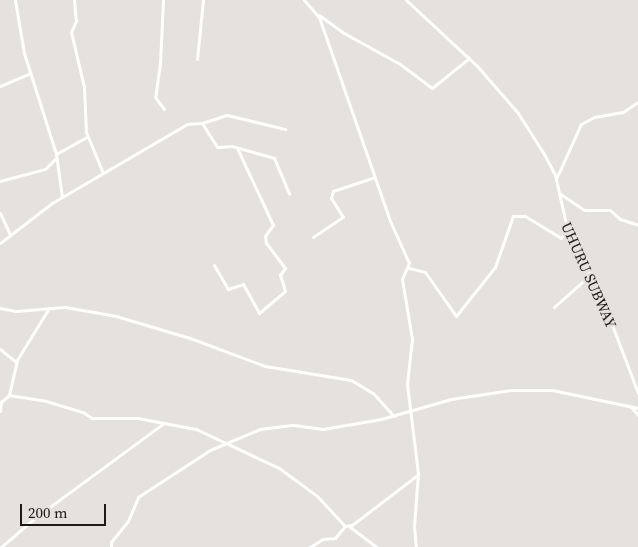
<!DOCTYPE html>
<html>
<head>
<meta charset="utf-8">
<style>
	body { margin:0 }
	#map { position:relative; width:638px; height:547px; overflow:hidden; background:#e5e1de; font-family:"Source Serif 4",serif }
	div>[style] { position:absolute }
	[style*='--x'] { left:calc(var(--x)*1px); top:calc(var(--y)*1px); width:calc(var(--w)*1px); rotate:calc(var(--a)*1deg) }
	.street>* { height:3px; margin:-1.5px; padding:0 1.5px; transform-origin:1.5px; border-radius:1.5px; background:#fff }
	span { translate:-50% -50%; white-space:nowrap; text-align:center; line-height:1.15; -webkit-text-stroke:4.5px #e5e1de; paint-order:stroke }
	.street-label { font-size:15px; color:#1b1a19 }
	.scale { position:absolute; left:20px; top:504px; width:86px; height:22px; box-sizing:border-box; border:2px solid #1b1a19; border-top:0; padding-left:6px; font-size:15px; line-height:18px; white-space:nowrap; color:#1b1a19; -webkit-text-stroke:4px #e5e1de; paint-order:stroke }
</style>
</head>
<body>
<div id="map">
	<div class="street">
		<i style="--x:15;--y:0;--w:54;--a:80.4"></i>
		<i style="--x:24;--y:53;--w:106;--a:72.4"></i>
		<i style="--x:56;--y:154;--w:43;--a:82.1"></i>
		<i style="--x:74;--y:0;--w:21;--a:85"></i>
		<i style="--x:76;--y:21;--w:12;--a:114"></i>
		<i style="--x:71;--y:32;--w:57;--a:76.7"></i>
		<i style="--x:84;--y:87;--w:45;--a:87.5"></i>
		<i style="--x:86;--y:132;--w:44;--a:67.5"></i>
		<i style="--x:163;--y:0;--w:63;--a:92.7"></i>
		<i style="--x:160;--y:63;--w:34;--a:98"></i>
		<i style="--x:155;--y:97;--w:15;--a:53"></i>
		<i style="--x:304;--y:0;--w:23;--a:49"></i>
		<i style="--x:319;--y:17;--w:216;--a:70.8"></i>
		<i style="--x:390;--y:221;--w:46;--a:65.7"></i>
		<i style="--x:409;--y:263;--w:17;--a:114"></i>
		<i style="--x:402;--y:279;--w:61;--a:80.5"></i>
		<i style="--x:412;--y:339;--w:45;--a:96.3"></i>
		<i style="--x:407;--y:384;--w:90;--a:83"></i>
		<i style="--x:418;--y:473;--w:53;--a:94.3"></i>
		<i style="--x:414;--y:526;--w:21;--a:85"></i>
		<i style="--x:406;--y:0;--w:98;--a:42.9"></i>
		<i style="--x:478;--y:67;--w:61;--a:49"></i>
		<i style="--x:518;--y:113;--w:49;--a:57.6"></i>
		<i style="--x:544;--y:154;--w:24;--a:62"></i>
		<i style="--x:555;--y:175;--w:50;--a:77.3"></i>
		<i style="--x:566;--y:224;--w:85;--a:64.3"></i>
		<i style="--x:603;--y:301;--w:98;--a:69.2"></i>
		<i style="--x:319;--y:15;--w:31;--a:36"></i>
		<i style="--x:344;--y:33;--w:64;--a:29"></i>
		<i style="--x:400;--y:64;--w:40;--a:37"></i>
		<i style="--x:432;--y:88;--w:48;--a:-39"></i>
		<i style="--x:197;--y:59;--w:59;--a:-84.2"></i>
		<i style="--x:0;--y:86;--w:33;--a:-23"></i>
		<i style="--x:202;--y:123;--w:26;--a:-18"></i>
		<i style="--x:227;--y:115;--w:60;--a:13.6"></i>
		<i style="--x:56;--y:154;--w:35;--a:-29"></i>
		<i style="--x:556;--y:179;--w:60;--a:-65.6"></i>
		<i style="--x:581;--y:124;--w:15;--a:-28"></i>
		<i style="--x:594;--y:117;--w:29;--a:-10"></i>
		<i style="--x:623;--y:112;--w:18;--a:-34"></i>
		<i style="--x:0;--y:181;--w:47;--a:-14.9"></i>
		<i style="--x:45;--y:169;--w:14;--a:-45"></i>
		<i style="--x:559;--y:193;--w:30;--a:34"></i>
		<i style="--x:584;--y:210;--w:26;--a:0"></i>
		<i style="--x:610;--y:210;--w:13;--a:42"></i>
		<i style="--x:620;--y:219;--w:19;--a:18"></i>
		<i style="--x:0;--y:213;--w:23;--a:65"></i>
		<i style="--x:313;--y:237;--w:36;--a:-34"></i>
		<i style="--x:343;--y:217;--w:22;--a:-122"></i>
		<i style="--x:331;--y:198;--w:7;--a:-74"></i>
		<i style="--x:333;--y:191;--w:44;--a:-18.4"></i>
		<i style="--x:0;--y:243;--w:66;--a:-37.6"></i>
		<i style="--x:52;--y:203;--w:156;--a:-30.3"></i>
		<i style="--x:187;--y:124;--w:15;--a:-4"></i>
		<i style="--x:202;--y:123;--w:28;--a:58"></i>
		<i style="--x:217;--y:147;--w:15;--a:-4"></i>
		<i style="--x:232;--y:146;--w:44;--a:15.9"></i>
		<i style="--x:274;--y:158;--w:39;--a:67"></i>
		<i style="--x:214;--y:265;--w:28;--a:60"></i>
		<i style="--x:228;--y:289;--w:16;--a:-18"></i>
		<i style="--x:243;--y:284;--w:33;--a:61"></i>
		<i style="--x:259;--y:313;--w:34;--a:-40"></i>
		<i style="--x:285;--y:291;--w:17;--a:-107"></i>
		<i style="--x:280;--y:275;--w:9;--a:-54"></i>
		<i style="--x:285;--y:268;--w:31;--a:-127"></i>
		<i style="--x:266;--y:243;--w:7;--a:-98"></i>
		<i style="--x:265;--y:236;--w:14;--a:-54"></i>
		<i style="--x:273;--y:225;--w:83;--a:-115"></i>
		<i style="--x:409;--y:268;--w:16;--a:14"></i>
		<i style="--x:425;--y:272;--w:54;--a:54.8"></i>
		<i style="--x:456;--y:316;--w:63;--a:-51.5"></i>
		<i style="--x:495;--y:267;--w:54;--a:-70.6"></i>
		<i style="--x:513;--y:216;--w:12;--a:0"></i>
		<i style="--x:525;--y:216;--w:42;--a:31.4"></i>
		<i style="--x:561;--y:238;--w:11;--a:-49"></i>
		<i style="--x:554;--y:307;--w:48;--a:-41.6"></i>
		<i style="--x:0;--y:308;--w:16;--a:11"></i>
		<i style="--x:16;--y:311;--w:49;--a:-4.7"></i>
		<i style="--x:65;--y:307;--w:52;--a:10"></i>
		<i style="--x:116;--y:316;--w:77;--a:16.6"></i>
		<i style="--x:190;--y:338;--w:80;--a:20.5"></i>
		<i style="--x:265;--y:366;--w:87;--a:9.2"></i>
		<i style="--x:351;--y:380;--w:26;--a:31"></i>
		<i style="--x:373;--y:393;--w:31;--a:48"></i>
		<i style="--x:0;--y:349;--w:21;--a:39"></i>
		<i style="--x:9;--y:395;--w:37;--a:9"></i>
		<i style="--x:46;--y:401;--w:39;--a:17"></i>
		<i style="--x:83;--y:412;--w:11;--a:34"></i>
		<i style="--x:92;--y:418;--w:46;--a:0"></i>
		<i style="--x:138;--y:418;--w:25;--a:11"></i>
		<i style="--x:630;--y:406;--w:12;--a:48"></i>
		<i style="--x:0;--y:411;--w:9;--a:-84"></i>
		<i style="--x:1;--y:402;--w:11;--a:-41"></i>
		<i style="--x:9;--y:395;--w:36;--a:-77"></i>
		<i style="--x:17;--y:360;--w:61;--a:-58.4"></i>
		<i style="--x:350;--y:527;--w:34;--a:37"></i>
		<i style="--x:1;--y:547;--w:46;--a:-40.6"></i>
		<i style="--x:36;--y:517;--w:159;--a:-36.3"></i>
		<i style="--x:164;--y:423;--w:33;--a:11"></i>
		<i style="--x:196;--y:429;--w:92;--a:25.2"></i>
		<i style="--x:279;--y:468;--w:47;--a:36.4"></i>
		<i style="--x:317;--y:496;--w:41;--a:47"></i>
		<i style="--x:111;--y:547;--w:5;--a:-90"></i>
		<i style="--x:111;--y:542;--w:27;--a:-51"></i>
		<i style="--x:128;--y:521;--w:26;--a:-67"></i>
		<i style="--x:138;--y:497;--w:86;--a:-33.1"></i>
		<i style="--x:210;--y:450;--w:54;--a:-22.8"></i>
		<i style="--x:260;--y:429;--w:34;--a:-7"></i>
		<i style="--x:294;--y:425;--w:29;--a:8"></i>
		<i style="--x:323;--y:429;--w:59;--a:-9.8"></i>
		<i style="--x:381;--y:419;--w:73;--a:-15.9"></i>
		<i style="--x:451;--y:399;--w:61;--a:-8.5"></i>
		<i style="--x:511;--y:390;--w:41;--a:0"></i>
		<i style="--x:552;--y:390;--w:88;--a:11.8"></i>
		<i style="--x:310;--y:547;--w:15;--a:-32"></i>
		<i style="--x:323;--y:539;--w:12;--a:-5"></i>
		<i style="--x:335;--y:538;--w:16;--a:-50"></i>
		<i style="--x:345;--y:526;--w:7;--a:-8"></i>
		<i style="--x:352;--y:525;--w:81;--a:-37.4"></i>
	</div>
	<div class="street-label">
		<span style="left:589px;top:275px;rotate:66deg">UHURU SUBWAY</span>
	</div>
	<div class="scale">200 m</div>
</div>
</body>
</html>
